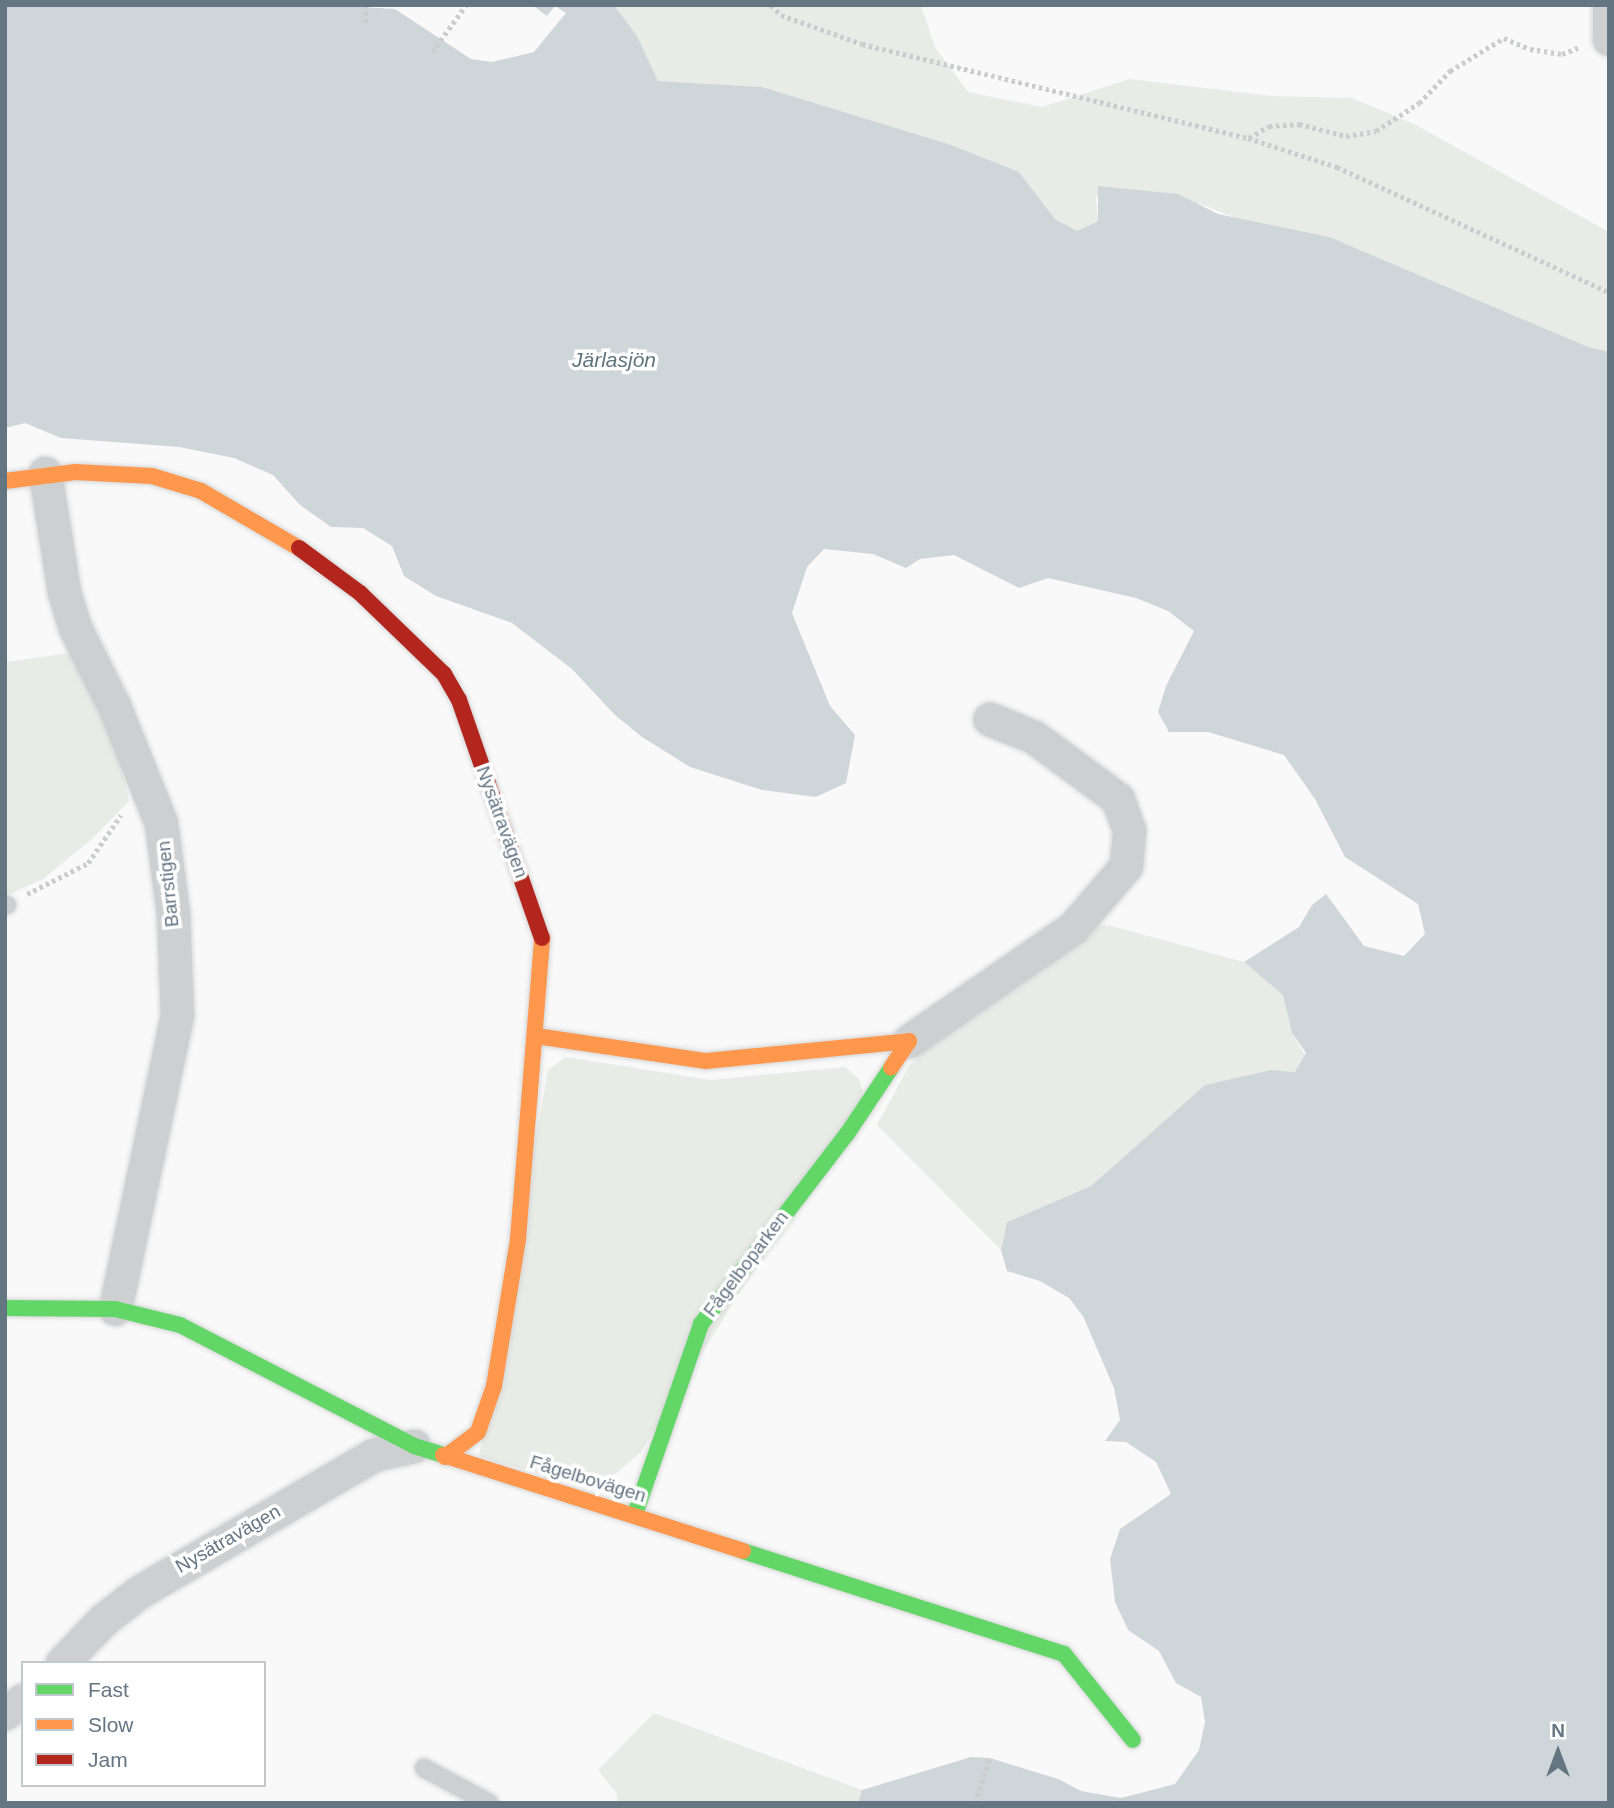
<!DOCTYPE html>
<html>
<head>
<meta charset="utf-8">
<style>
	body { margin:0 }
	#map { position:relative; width:1614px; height:1808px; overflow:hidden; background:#f9f9f9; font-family:Arial,sans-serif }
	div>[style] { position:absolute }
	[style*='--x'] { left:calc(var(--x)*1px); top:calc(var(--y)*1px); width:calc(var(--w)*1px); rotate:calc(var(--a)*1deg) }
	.green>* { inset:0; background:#e8ebe6 }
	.water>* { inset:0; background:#ced6d9 }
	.pier>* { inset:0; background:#f9f9f9 }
	.path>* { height:4.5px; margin-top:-2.25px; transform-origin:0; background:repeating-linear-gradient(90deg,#cbcccd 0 3.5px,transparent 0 7px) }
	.roads { filter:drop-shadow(0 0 2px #d5d6d7) drop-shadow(0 0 2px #d5d6d7) }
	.lane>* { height:18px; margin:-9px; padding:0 9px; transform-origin:9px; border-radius:9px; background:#cecfd0 }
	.street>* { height:33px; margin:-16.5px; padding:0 16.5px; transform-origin:16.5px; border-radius:16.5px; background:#cecfd0 }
	.fast>* { height:16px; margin:-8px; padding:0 8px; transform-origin:8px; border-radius:8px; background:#63d668 }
	.slow>* { height:16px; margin:-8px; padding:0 8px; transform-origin:8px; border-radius:8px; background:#ff974d }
	.jam>* { height:16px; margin:-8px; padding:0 8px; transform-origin:8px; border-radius:8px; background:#b3261e }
	span { translate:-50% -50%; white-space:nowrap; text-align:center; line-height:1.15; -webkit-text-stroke:7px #fff; paint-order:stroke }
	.street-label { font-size:19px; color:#657683 }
	.water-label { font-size:21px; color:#60757c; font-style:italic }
	.frame { position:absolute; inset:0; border:7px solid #657683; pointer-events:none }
	.legend { position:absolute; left:21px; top:1661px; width:245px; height:126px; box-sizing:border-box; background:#fff; border:2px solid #c1c8cd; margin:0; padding:9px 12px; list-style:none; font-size:21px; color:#657683 }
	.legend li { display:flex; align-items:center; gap:14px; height:35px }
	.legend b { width:35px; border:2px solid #c1c8cd }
	.north { position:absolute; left:1523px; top:1717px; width:70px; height:70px; -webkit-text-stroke:5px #fff; paint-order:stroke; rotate:0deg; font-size:19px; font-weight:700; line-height:28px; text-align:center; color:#657683 }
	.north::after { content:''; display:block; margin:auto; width:24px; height:32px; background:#657683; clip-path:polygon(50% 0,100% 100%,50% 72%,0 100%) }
</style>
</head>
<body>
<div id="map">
	<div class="green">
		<i style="clip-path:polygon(614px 5px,921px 5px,935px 47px,968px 92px,1042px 107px,1130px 79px,1273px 96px,1352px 98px,1416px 125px,1609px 232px,1609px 362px,1200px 204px,1096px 197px,1098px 221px,1077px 231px,1055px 219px,1019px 172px,762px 87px,658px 81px,637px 36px)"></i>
		<i style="clip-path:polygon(79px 652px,121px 767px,129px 801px,91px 840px,43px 879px,5px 896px,5px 662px)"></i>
		<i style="clip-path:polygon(1108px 925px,1244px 962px,1283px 995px,1292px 1033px,1306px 1057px,1295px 1072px,1271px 1070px,1205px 1085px,1091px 1186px,1007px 1222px,1001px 1250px,877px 1125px,909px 1066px,927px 1047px,1087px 927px)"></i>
		<i style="clip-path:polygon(566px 1057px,711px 1080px,845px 1067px,859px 1079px,863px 1093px,641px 1452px,615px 1474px,574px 1484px,479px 1456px,548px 1070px)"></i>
		<i style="clip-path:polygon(654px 1713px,862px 1790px,858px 1803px,617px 1803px,617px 1794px,598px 1770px)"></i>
	</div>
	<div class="water">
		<i style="clip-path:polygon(5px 5px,614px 5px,637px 36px,658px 81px,762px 87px,948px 144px,1019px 172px,1055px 219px,1077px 231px,1098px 221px,1098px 186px,1178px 194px,1218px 214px,1329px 237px,1588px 347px,1609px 352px,1609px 1803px,858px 1803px,862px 1790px,971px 1757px,990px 1758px,1058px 1779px,1081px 1791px,1121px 1798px,1175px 1784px,1199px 1750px,1205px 1722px,1201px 1697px,1176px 1683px,1159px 1651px,1128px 1630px,1115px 1602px,1110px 1559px,1120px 1529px,1171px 1494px,1156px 1462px,1126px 1442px,1105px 1441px,1120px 1420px,1114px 1388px,1083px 1316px,1069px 1298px,1040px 1281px,1007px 1271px,1001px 1250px,1007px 1222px,1091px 1186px,1205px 1085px,1271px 1070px,1295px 1072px,1306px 1053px,1292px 1033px,1283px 995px,1244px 962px,1299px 927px,1312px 905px,1326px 894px,1364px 946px,1404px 956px,1425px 934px,1418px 904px,1345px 857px,1315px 799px,1284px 755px,1208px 732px,1169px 732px,1158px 712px,1166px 686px,1194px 631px,1168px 611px,1136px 598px,1048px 578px,1019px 588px,954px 555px,920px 559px,906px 568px,873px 554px,824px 549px,807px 567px,792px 613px,830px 706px,855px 735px,846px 783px,816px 797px,762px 790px,690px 767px,642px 737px,615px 715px,572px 669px,512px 623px,436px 596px,404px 576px,392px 546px,363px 528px,331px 527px,300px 505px,273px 475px,234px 458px,179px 447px,61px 438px,25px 423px,5px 428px)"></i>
	</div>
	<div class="pier">
		<i style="clip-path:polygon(326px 5px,532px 5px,547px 16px,555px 6px,566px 13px,534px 52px,492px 62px,471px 59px,395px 9px)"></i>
	</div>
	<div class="path">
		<i style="--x:366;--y:5;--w:18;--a:90"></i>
		<i style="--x:771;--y:5;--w:14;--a:45"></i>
		<i style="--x:781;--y:15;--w:86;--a:19.7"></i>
		<i style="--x:862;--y:44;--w:397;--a:13.7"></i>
		<i style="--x:1248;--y:138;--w:94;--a:18"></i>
		<i style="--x:1337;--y:167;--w:299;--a:24.7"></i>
		<i style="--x:432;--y:52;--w:58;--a:-54.1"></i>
		<i style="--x:1249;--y:138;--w:23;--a:-31"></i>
		<i style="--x:1269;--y:126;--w:30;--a:-4"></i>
		<i style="--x:1299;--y:124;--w:49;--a:14.3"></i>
		<i style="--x:1346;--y:136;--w:30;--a:-9"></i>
		<i style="--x:1376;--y:131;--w:51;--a:-33.1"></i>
		<i style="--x:1419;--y:103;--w:45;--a:-45.9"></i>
		<i style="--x:1450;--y:71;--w:63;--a:-31.4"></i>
		<i style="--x:1504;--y:38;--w:28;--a:23"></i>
		<i style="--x:1530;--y:49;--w:32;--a:9"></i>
		<i style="--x:1562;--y:54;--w:17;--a:-21"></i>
		<i style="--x:27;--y:894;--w:68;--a:-26.9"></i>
		<i style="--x:88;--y:863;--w:58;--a:-55.5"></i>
		<i style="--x:975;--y:1803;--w:47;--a:-71.6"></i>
		<i style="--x:1120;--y:1803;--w:5;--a:-90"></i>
	</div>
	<div class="roads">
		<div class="lane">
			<i style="--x:5;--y:905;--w:2;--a:0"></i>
			<i style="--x:424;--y:1768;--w:74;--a:28.3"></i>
		</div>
		<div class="street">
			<i style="--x:1609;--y:5;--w:34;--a:90"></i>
			<i style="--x:45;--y:473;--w:121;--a:80.9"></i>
			<i style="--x:64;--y:592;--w:38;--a:73"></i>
			<i style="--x:75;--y:628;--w:87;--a:63.4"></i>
			<i style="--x:114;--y:706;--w:126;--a:68.1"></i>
			<i style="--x:161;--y:823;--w:91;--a:82.4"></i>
			<i style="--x:173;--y:913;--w:102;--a:87.8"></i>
			<i style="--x:177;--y:1015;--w:300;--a:101.9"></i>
			<i style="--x:909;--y:1041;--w:199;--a:-34.6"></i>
			<i style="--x:1073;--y:928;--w:82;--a:-49.5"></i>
			<i style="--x:1126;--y:866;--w:36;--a:-85"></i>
			<i style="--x:1129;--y:830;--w:33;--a:-110"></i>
			<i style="--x:1118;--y:799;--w:104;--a:-143.6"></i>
			<i style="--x:1034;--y:737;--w:48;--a:-157.8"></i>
			<i style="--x:62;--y:1663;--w:59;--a:-46.4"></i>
			<i style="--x:103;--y:1620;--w:46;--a:-37.9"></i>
			<i style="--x:139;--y:1592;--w:271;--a:-30.3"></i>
			<i style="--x:373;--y:1455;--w:42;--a:-12.4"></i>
			<i style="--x:5;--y:1713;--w:22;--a:-36"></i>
		</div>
		<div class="fast">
			<i style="--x:5;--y:1308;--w:110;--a:0.5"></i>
			<i style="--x:115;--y:1309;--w:67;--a:13.8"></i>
			<i style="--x:180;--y:1325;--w:263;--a:27.3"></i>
			<i style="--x:414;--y:1446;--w:30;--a:17"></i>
			<i style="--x:635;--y:1514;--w:201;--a:-70.8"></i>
			<i style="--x:701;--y:1324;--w:240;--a:-52.5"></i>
			<i style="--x:847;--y:1134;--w:79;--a:-56.3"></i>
			<i style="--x:743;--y:1551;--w:337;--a:17.8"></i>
			<i style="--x:1064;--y:1654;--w:110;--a:51.3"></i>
		</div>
		<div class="slow">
			<i style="--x:5;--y:481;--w:71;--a:-7.3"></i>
			<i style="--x:75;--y:472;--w:77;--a:3"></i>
			<i style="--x:152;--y:476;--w:51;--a:17"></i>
			<i style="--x:201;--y:491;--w:113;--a:30.2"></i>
			<i style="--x:536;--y:1036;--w:172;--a:8.4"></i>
			<i style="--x:706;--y:1061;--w:204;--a:-5.6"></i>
			<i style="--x:909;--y:1041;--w:32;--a:124"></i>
			<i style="--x:443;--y:1455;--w:315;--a:17.7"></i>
			<i style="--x:445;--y:1457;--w:41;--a:-37.1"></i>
			<i style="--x:478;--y:1432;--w:49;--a:-70.8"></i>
			<i style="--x:494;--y:1386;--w:149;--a:-80.7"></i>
			<i style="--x:518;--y:1239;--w:302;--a:-85.4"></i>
		</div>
		<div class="jam">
			<i style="--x:299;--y:548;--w:76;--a:36.4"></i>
			<i style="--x:360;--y:593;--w:117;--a:44"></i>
			<i style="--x:444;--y:674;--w:30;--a:60"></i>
			<i style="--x:459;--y:700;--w:252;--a:70.8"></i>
		</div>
	</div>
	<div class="street-label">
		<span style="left:502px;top:822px;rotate:70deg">Nysätravägen</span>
		<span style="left:168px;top:884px;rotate:-96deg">Barrstigen</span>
		<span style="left:746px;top:1264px;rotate:-53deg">Fågelboparken</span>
		<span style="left:588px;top:1479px;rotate:17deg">Fågelbovägen</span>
		<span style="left:228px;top:1539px;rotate:-30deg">Nysätravägen</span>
	</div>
	<div class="water-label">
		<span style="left:614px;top:360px">Järlasjön</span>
	</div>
	<div class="frame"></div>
	<ul class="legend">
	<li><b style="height:9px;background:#63d668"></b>Fast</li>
	<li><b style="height:9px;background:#ff974d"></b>Slow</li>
	<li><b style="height:9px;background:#b3261e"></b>Jam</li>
	</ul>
	<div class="north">N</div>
</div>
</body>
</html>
